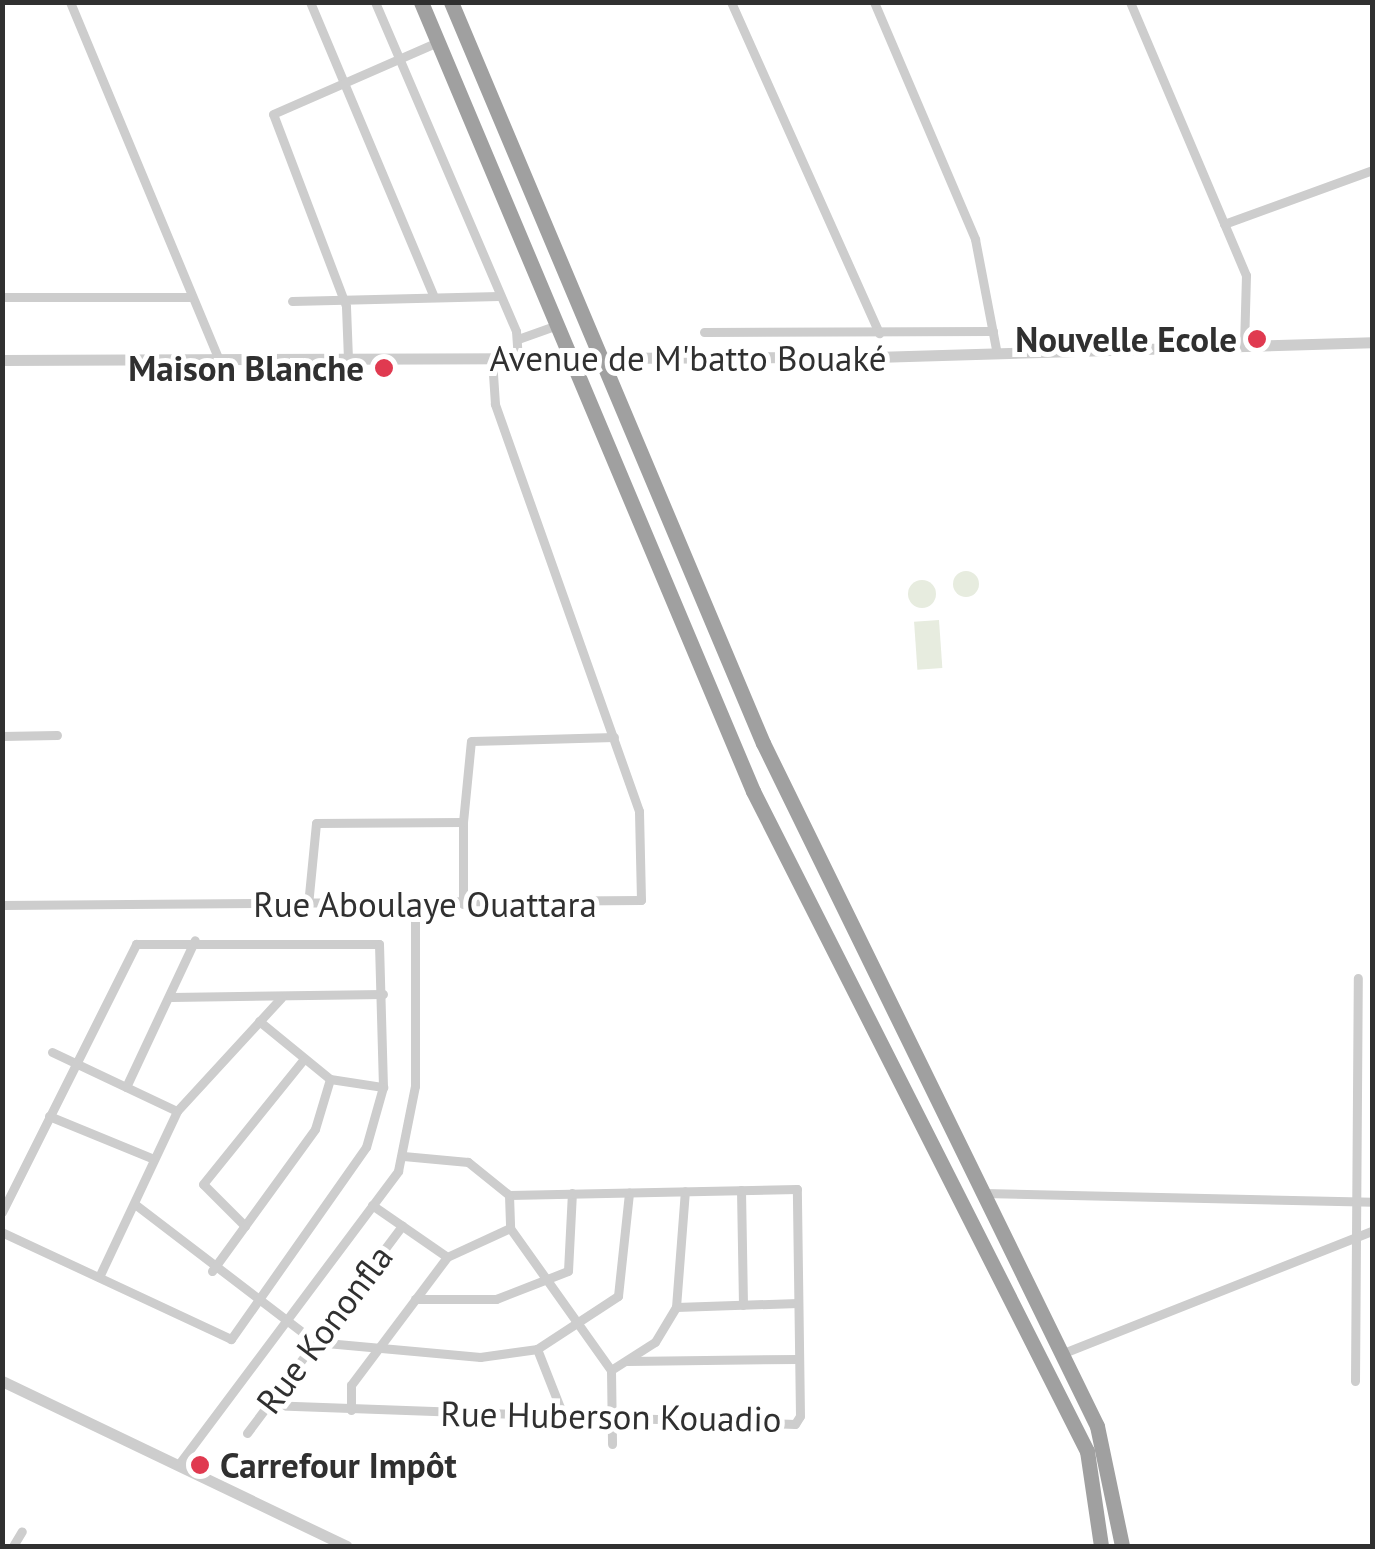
<!DOCTYPE html>
<html>
<head>
<meta charset="utf-8">
<style>
	body { margin:0 }
	#map { position:relative; width:1375px; height:1549px; overflow:hidden; background:#fff; font-family:"PT Sans",sans-serif }
	div>[style] { position:absolute }
	[style*='--x'] { left:calc(var(--x)*1px); top:calc(var(--y)*1px); width:calc(var(--w)*1px); rotate:calc(var(--a)*1deg) }
	.green>* { inset:0; background:#e7ecdf; transform-origin:0 0 }
	.round { border-radius:50% }
	.minor>* { height:9px; margin:-4.5px; padding:0 4.5px; transform-origin:4.5px; border-radius:4.5px; background:#cdcdcd }
	.tertiary>* { height:11px; margin:-5.5px; padding:0 5.5px; transform-origin:5.5px; border-radius:5.5px; background:#cdcdcd }
	.trunk>* { height:15px; margin:-7.5px; padding:0 7.5px; transform-origin:7.5px; border-radius:7.5px; background:#a0a0a0 }
	.dots>* { width:28px; height:28px; translate:-50% -50%; box-sizing:border-box; border:5px solid #fff; border-radius:50% }
	span { translate:-50% -50%; white-space:nowrap; text-align:center; line-height:1.15; -webkit-text-stroke:10px #fff; paint-order:stroke }
	.poi-label { font-size:35px; color:#303030; font-weight:700 }
	.right { translate:-100% -50%; text-align:right }
	.left { translate:0 -50%; text-align:left }
	.street-label { font-size:35px; color:#303030 }
	.frame { position:absolute; inset:0; border:5px solid #303030; pointer-events:none }
</style>
</head>
<body>
<div id="map">
	<div class="green">
		<i class="round" style="left:953px;top:571px;width:26px;height:26px"></i>
		<i class="round" style="left:908px;top:580px;width:28px;height:28px"></i>
		<i style="left:939px;top:620px;width:48px;height:25px;rotate:86deg"></i>
	</div>
	<div class="minor">
		<i style="--x:70;--y:2;--w:386;--a:67.4"></i>
		<i style="--x:310;--y:2;--w:318;--a:67.2"></i>
		<i style="--x:375;--y:2;--w:358;--a:66.8"></i>
		<i style="--x:516;--y:331;--w:28;--a:86"></i>
		<i style="--x:731;--y:2;--w:363;--a:65.9"></i>
		<i style="--x:874;--y:2;--w:258;--a:66.9"></i>
		<i style="--x:975;--y:239;--w:117;--a:79.2"></i>
		<i style="--x:1130;--y:2;--w:297;--a:67"></i>
		<i style="--x:1246;--y:275;--w:71;--a:91.6"></i>
		<i style="--x:1224;--y:224;--w:158;--a:-20"></i>
		<i style="--x:2;--y:297;--w:188;--a:0"></i>
		<i style="--x:292;--y:301;--w:207;--a:-1.4"></i>
		<i style="--x:704;--y:332;--w:289;--a:-0.2"></i>
		<i style="--x:518;--y:339;--w:41;--a:-19.7"></i>
		<i style="--x:348;--y:359;--w:53;--a:-92.2"></i>
		<i style="--x:346;--y:306;--w:205;--a:-110.8"></i>
		<i style="--x:273;--y:114;--w:180;--a:-23.6"></i>
		<i style="--x:2;--y:736;--w:55;--a:-1"></i>
		<i style="--x:463;--y:822;--w:82;--a:90"></i>
		<i style="--x:2;--y:905;--w:639;--a:-0.45"></i>
		<i style="--x:641;--y:900;--w:89;--a:-91.3"></i>
		<i style="--x:639;--y:811;--w:432;--a:-109.5"></i>
		<i style="--x:495;--y:404;--w:45;--a:-93.8"></i>
		<i style="--x:308;--y:905;--w:82;--a:-84.4"></i>
		<i style="--x:316;--y:823;--w:147;--a:-0.4"></i>
		<i style="--x:463;--y:822;--w:81;--a:-84.4"></i>
		<i style="--x:471;--y:741;--w:143;--a:-1.6"></i>
		<i style="--x:171;--y:997;--w:212;--a:-0.8"></i>
		<i style="--x:259;--y:1021;--w:92;--a:39.2"></i>
		<i style="--x:330;--y:1079;--w:54;--a:8.6"></i>
		<i style="--x:52;--y:1052;--w:138;--a:25.3"></i>
		<i style="--x:126;--y:1087;--w:162;--a:-64.9"></i>
		<i style="--x:49;--y:1116;--w:113;--a:22.3"></i>
		<i style="--x:741;--y:1190;--w:115;--a:89"></i>
		<i style="--x:983;--y:1193;--w:389;--a:1.3"></i>
		<i style="--x:509;--y:1195;--w:33;--a:88"></i>
		<i style="--x:510;--y:1228;--w:174;--a:54.6"></i>
		<i style="--x:611;--y:1370;--w:74;--a:89.2"></i>
		<i style="--x:136;--y:1205;--w:225;--a:37.4"></i>
		<i style="--x:315;--y:1342;--w:166;--a:5.2"></i>
		<i style="--x:480;--y:1357;--w:58;--a:-8"></i>
		<i style="--x:537;--y:1349;--w:97;--a:-33.2"></i>
		<i style="--x:618;--y:1296;--w:104;--a:-83.9"></i>
		<i style="--x:372;--y:1205;--w:91;--a:34.7"></i>
		<i style="--x:447;--y:1257;--w:69;--a:-24.7"></i>
		<i style="--x:2;--y:1212;--w:300;--a:-63.4"></i>
		<i style="--x:136;--y:944;--w:243;--a:0"></i>
		<i style="--x:379;--y:944;--w:143;--a:88.4"></i>
		<i style="--x:383;--y:1087;--w:62;--a:105.8"></i>
		<i style="--x:366;--y:1147;--w:235;--a:125.1"></i>
		<i style="--x:231;--y:1339;--w:253;--a:-155"></i>
		<i style="--x:245;--y:1226;--w:59;--a:-135"></i>
		<i style="--x:203;--y:1184;--w:159;--a:-51.1"></i>
		<i style="--x:212;--y:1271;--w:175;--a:-54"></i>
		<i style="--x:315;--y:1129;--w:52;--a:-73.3"></i>
		<i style="--x:99;--y:1277;--w:183;--a:-64.8"></i>
		<i style="--x:177;--y:1111;--w:154;--a:-47.4"></i>
		<i style="--x:415;--y:1299;--w:81;--a:0"></i>
		<i style="--x:496;--y:1299;--w:77;--a:-21.3"></i>
		<i style="--x:568;--y:1271;--w:78;--a:-87.1"></i>
		<i style="--x:676;--y:1307;--w:122;--a:-1.9"></i>
		<i style="--x:537;--y:1349;--w:71;--a:68.5"></i>
		<i style="--x:1061;--y:1354;--w:334;--a:-21.6"></i>
		<i style="--x:627;--y:1361;--w:172;--a:-0.7"></i>
		<i style="--x:611;--y:1370;--w:52;--a:-32.5"></i>
		<i style="--x:655;--y:1342;--w:41;--a:-59"></i>
		<i style="--x:676;--y:1307;--w:116;--a:-85.6"></i>
		<i style="--x:1355;--y:1381;--w:403;--a:-89.6"></i>
		<i style="--x:267;--y:1405;--w:528;--a:2.06"></i>
		<i style="--x:795;--y:1424;--w:9;--a:-58"></i>
		<i style="--x:800;--y:1416;--w:227;--a:-90.8"></i>
		<i style="--x:797;--y:1189;--w:288;--a:178.8"></i>
		<i style="--x:509;--y:1195;--w:53;--a:-141.2"></i>
		<i style="--x:468;--y:1162;--w:65;--a:-174.7"></i>
		<i style="--x:351;--y:1410;--w:25;--a:-90"></i>
		<i style="--x:351;--y:1385;--w:160;--a:-53.1"></i>
		<i style="--x:247;--y:1433;--w:259;--a:-53.2"></i>
		<i style="--x:179;--y:1464;--w:366;--a:-53.2"></i>
		<i style="--x:398;--y:1171;--w:87;--a:-78.7"></i>
		<i style="--x:415;--y:1086;--w:168;--a:-90"></i>
		<i style="--x:13;--y:1546;--w:17;--a:-59"></i>
	</div>
	<div class="tertiary">
		<i style="--x:2;--y:360;--w:873;--a:-0.2"></i>
		<i style="--x:875;--y:357;--w:497;--a:-1.7"></i>
		<i style="--x:2;--y:1381;--w:382;--a:25.6"></i>
	</div>
	<div class="trunk">
		<i style="--x:421;--y:2;--w:856;--a:67.18"></i>
		<i style="--x:753;--y:791;--w:740;--a:63.16"></i>
		<i style="--x:1087;--y:1451;--w:96;--a:81.6"></i>
		<i style="--x:451;--y:2;--w:804;--a:67.17"></i>
		<i style="--x:763;--y:743;--w:760;--a:63.94"></i>
		<i style="--x:1097;--y:1426;--w:123;--a:78.2"></i>
	</div>
	<div class="dots">
		<i style="left:1257px;top:339px;background:#e03a50"></i>
		<i style="left:384px;top:368px;background:#e03a50"></i>
		<i style="left:200px;top:1465px;background:#e03a50"></i>
	</div>
	<div class="poi-label">
		<span class="right" style="left:1237px;top:339px">Nouvelle Ecole</span>
		<span class="right" style="left:364px;top:368px">Maison Blanche</span>
		<span class="left" style="left:220px;top:1465px">Carrefour Impôt</span>
	</div>
	<div class="street-label">
		<span style="left:688px;top:358px">Avenue de M'batto Bouaké</span>
		<span style="left:425px;top:904px">Rue Aboulaye Ouattara</span>
		<span style="left:324px;top:1329px;rotate:-53deg">Rue Kononfla</span>
		<span style="left:611px;top:1416px;rotate:1deg">Rue Huberson Kouadio</span>
	</div>
	<div class="frame"></div>
</div>
</body>
</html>
